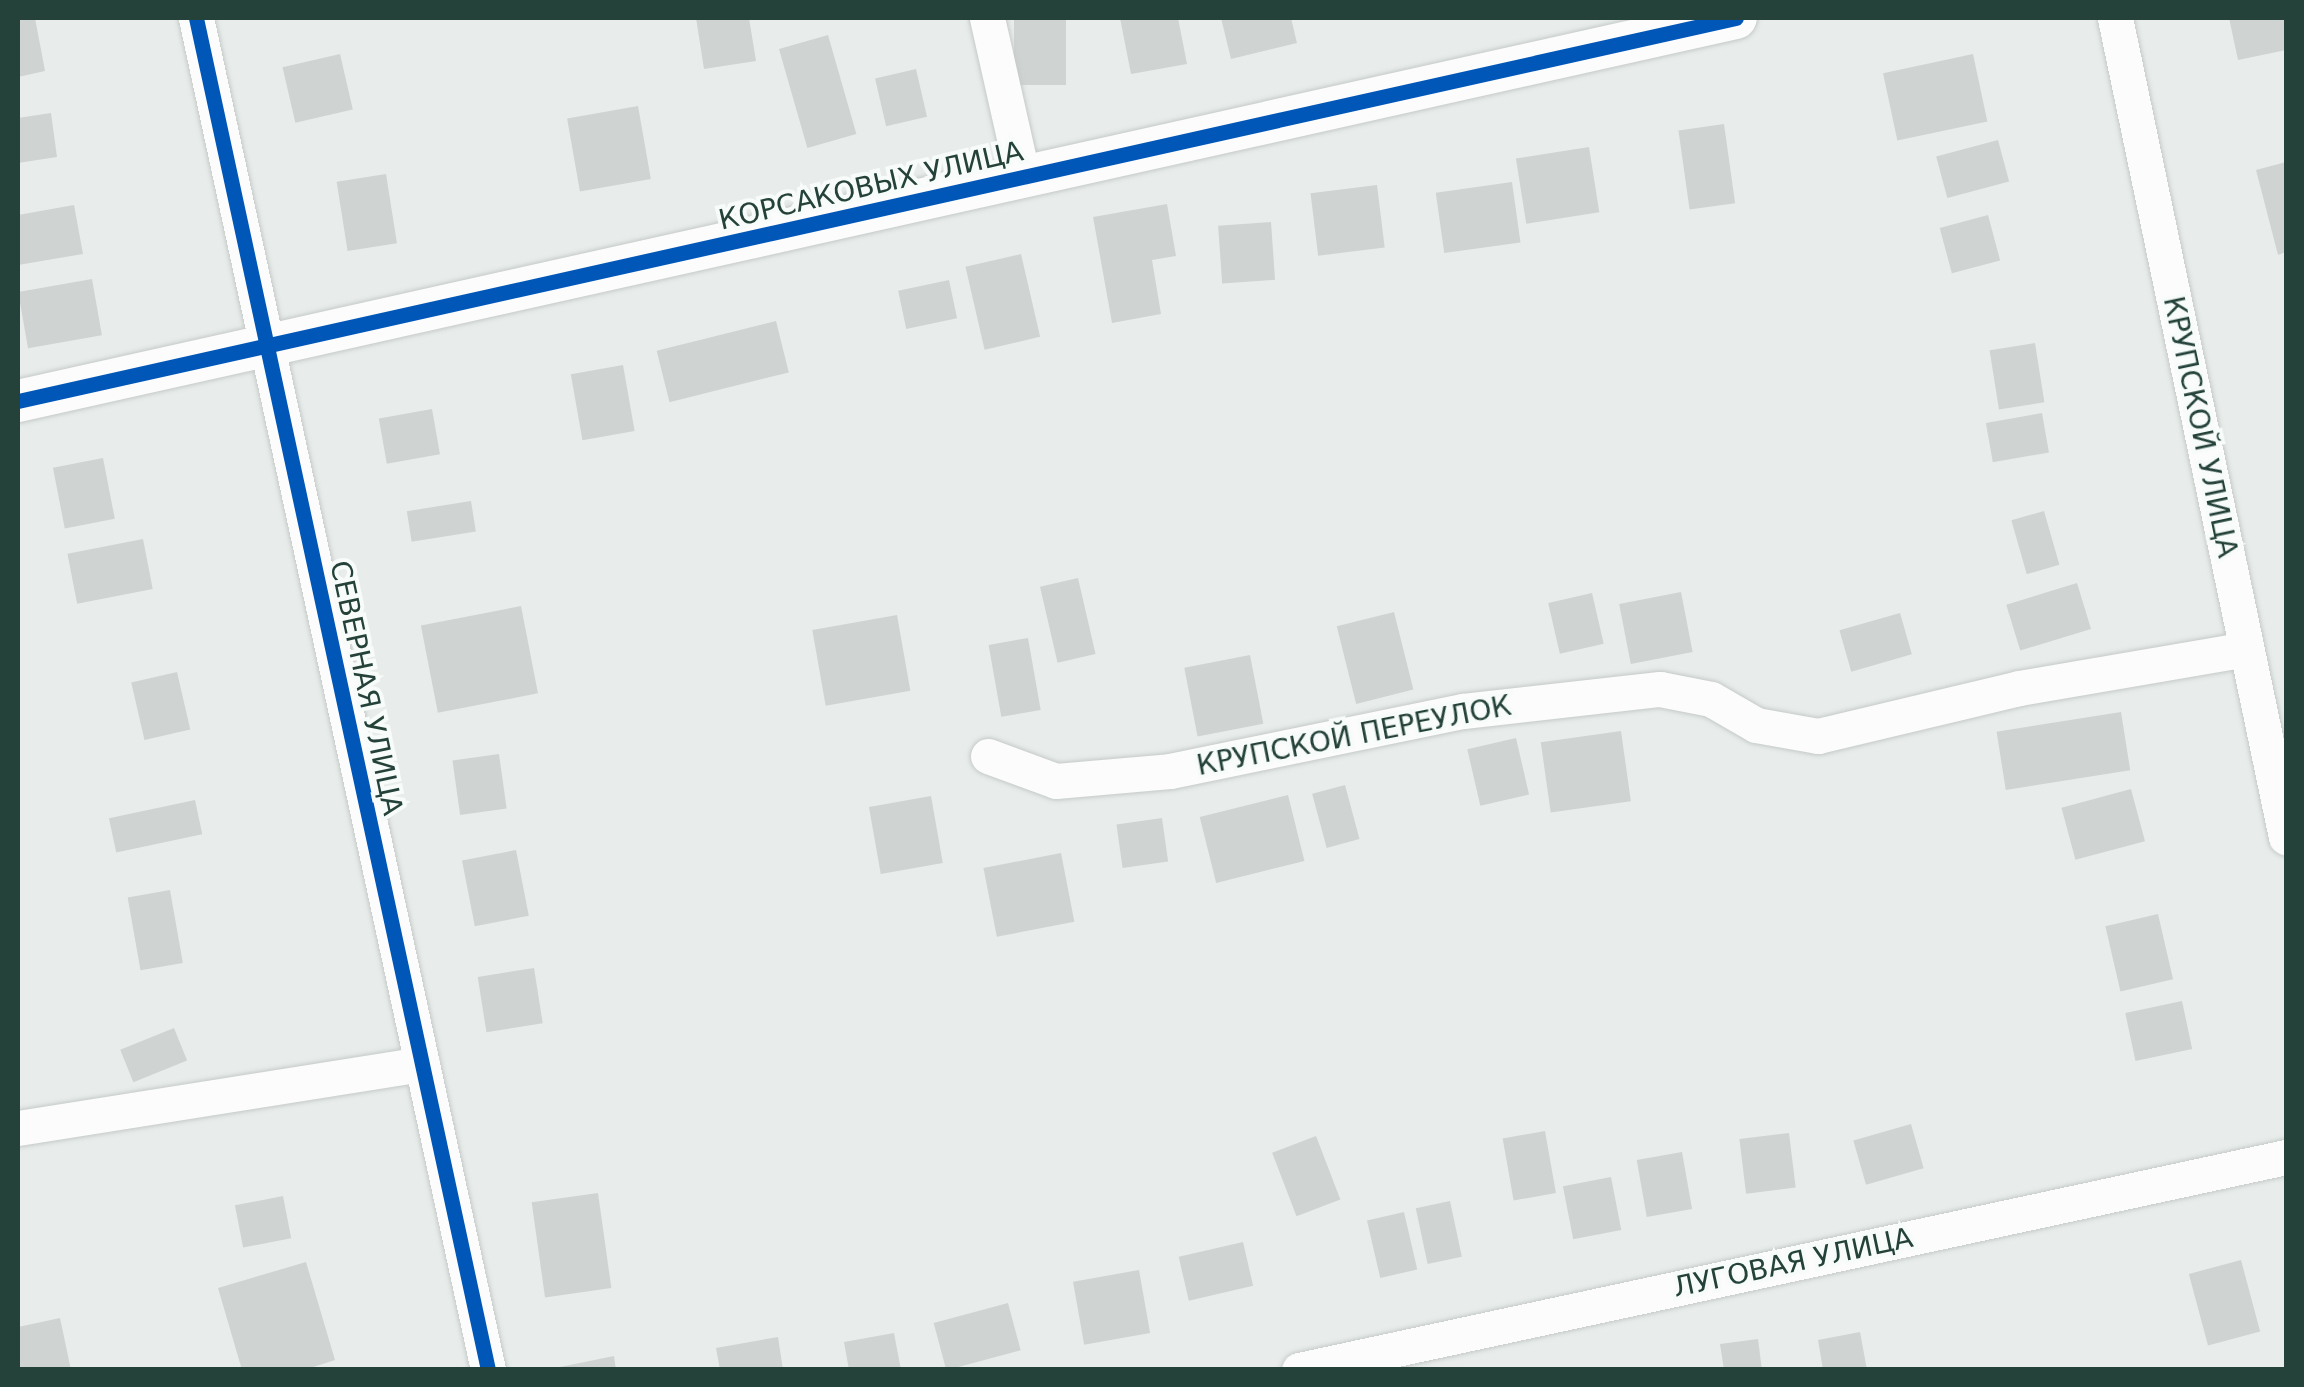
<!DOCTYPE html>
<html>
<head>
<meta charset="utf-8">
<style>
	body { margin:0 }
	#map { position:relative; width:2304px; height:1387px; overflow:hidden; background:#e8edeb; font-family:"DejaVu Sans",sans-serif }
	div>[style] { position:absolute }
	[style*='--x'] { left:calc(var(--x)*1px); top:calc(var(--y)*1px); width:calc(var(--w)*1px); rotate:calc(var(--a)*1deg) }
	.building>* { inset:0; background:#cfd4d2; transform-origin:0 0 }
	.roads { filter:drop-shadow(0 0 2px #c5cac8) drop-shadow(0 0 2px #c5cac8) }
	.minor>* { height:35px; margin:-17.5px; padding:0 17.5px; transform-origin:17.5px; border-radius:17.5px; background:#fcfcfc }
	.tertiary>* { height:42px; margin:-21px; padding:0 21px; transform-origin:21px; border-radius:21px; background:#fcfcfc }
	.cycleway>* { height:15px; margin:-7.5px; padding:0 7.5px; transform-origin:7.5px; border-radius:7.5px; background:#0057b8 }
	span { translate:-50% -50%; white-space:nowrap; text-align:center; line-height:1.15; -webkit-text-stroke:8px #f7fbf9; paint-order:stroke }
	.street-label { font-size:28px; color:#24423a }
	.frame { position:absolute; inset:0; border:20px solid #24423a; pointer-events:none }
</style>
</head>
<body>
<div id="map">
	<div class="building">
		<i style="clip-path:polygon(18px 18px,35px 18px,45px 71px,18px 77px)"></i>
		<i style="clip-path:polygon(696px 18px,749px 18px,756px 61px,704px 69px)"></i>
		<i style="left:1014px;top:18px;width:52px;height:67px"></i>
		<i style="clip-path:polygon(1120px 18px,1178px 18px,1187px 64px,1131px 74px)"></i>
		<i style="clip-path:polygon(1221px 18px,1291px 18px,1297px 43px,1231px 59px)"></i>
		<i style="clip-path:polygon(2229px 18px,2285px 18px,2286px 50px,2238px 60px)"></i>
		<i style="left:828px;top:35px;width:103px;height:51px;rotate:74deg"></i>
		<i style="left:340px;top:54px;width:57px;height:59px;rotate:77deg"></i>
		<i style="left:1973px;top:54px;width:69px;height:92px;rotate:78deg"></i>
		<i style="left:916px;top:69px;width:49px;height:42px;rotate:77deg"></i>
		<i style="left:638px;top:106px;width:74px;height:72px;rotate:80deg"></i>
		<i style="clip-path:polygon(51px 113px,57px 157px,18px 163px,18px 118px)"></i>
		<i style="left:1724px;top:124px;width:80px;height:46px;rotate:82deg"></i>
		<i style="left:1998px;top:140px;width:43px;height:64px;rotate:75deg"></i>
		<i style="left:1589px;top:147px;width:66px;height:74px;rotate:81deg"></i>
		<i style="clip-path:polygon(2286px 162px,2286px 252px,2278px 255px,2256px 170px)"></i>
		<i style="left:386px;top:174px;width:70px;height:50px;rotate:81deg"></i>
		<i style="left:1512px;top:182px;width:61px;height:77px;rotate:82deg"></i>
		<i style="left:1377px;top:185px;width:63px;height:67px;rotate:83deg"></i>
		<i style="clip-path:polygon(1167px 204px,1176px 256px,1152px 260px,1161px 314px,1112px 323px,1093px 217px)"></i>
		<i style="clip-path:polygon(74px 205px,83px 254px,18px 265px,18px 215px)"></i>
		<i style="left:1988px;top:215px;width:47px;height:50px;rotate:75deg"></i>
		<i style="left:1271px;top:222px;width:58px;height:53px;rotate:86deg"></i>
		<i style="left:1021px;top:254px;width:85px;height:57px;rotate:77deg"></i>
		<i style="left:92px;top:279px;width:57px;height:75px;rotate:80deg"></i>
		<i style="left:949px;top:280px;width:39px;height:52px;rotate:78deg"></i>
		<i style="left:776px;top:321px;width:53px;height:123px;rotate:76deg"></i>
		<i style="left:2035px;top:343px;width:60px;height:46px;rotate:81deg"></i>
		<i style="left:623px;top:365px;width:67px;height:53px;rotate:80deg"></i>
		<i style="left:432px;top:409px;width:46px;height:54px;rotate:80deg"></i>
		<i style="left:2042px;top:413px;width:40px;height:57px;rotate:80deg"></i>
		<i style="left:103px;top:458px;width:62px;height:51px;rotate:79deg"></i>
		<i style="left:471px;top:501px;width:31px;height:65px;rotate:81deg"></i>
		<i style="left:2044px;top:511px;width:56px;height:34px;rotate:74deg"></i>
		<i style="left:143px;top:539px;width:51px;height:77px;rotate:79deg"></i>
		<i style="left:1078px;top:578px;width:78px;height:39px;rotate:77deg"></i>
		<i style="left:2077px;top:583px;width:48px;height:74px;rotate:73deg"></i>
		<i style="left:1681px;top:592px;width:61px;height:63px;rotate:79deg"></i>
		<i style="left:1592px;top:593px;width:52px;height:45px;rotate:77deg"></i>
		<i style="left:521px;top:606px;width:89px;height:102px;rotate:79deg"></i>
		<i style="left:1394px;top:612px;width:80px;height:59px;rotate:76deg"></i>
		<i style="left:1900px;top:613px;width:43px;height:63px;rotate:74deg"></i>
		<i style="left:897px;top:615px;width:77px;height:86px;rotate:80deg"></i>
		<i style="left:1028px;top:638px;width:73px;height:40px;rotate:80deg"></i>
		<i style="left:1250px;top:655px;width:70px;height:67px;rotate:79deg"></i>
		<i style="left:177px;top:672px;width:59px;height:47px;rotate:77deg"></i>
		<i style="left:2121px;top:712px;width:59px;height:126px;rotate:81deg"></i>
		<i style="left:1621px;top:731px;width:71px;height:81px;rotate:82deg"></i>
		<i style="left:1516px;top:738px;width:58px;height:50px;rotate:77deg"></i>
		<i style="left:499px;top:754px;width:55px;height:47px;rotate:82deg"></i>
		<i style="left:1345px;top:785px;width:56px;height:34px;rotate:75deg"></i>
		<i style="left:2131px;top:789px;width:54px;height:72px;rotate:75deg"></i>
		<i style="left:1288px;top:795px;width:68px;height:91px;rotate:76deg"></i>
		<i style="left:931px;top:796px;width:68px;height:63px;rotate:80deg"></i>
		<i style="left:195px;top:800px;width:35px;height:88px;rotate:78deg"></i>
		<i style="left:1162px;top:818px;width:44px;height:46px;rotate:82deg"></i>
		<i style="left:516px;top:850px;width:67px;height:55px;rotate:79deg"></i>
		<i style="left:1061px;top:853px;width:70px;height:79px;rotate:79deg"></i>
		<i style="left:170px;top:890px;width:74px;height:43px;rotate:80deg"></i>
		<i style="left:2158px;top:914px;width:67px;height:54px;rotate:77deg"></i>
		<i style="left:534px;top:968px;width:56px;height:57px;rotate:81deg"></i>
		<i style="left:2182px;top:1001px;width:49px;height:58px;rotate:78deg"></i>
		<i style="left:174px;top:1028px;width:35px;height:58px;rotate:68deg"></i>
		<i style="left:1911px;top:1124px;width:46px;height:60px;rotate:74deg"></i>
		<i style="left:1545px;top:1131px;width:63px;height:43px;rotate:80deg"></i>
		<i style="left:1789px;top:1133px;width:55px;height:50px;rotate:83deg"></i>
		<i style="left:1316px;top:1136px;width:68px;height:47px;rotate:69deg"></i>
		<i style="left:1682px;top:1152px;width:58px;height:46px;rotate:80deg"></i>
		<i style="left:1611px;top:1177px;width:54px;height:49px;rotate:79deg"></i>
		<i style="left:598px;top:1193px;width:96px;height:67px;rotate:82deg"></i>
		<i style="left:283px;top:1196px;width:43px;height:49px;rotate:79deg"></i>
		<i style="left:1450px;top:1201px;width:57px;height:35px;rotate:78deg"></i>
		<i style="left:1404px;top:1212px;width:59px;height:38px;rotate:77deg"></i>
		<i style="left:1243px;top:1242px;width:45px;height:66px;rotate:77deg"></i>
		<i style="left:2241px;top:1260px;width:74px;height:54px;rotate:75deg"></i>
		<i style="clip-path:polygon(306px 1262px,335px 1360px,304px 1370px,242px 1370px,218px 1288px)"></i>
		<i style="left:1139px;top:1270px;width:64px;height:67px;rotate:80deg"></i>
		<i style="left:1008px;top:1303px;width:49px;height:77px;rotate:75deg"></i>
		<i style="clip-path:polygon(60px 1318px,71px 1370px,18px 1370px,18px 1327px)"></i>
		<i style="clip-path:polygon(1860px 1332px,1867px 1370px,1823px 1370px,1818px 1340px)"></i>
		<i style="clip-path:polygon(894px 1333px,901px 1370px,849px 1370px,844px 1342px)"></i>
		<i style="clip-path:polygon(778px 1337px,783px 1370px,720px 1370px,716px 1348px)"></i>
		<i style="clip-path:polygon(1758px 1339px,1762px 1370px,1724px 1370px,1720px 1344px)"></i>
		<i style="clip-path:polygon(614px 1356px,616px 1370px,555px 1370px,555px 1368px)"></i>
	</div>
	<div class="roads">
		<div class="minor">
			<i style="--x:196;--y:18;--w:1383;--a:77.81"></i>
			<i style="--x:987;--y:18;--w:164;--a:77.3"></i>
			<i style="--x:2115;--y:18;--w:837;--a:78.21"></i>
			<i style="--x:988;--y:756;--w:72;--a:20.2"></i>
			<i style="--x:1056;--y:781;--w:114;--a:-5"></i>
			<i style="--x:1170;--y:771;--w:299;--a:-11.6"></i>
			<i style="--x:1463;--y:711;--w:198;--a:-6.4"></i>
			<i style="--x:1660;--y:689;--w:52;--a:11.1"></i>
			<i style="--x:1711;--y:699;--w:52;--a:30"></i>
			<i style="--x:1756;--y:725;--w:63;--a:10.1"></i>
			<i style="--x:1818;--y:736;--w:207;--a:-13.4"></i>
			<i style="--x:2019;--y:688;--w:230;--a:-9.7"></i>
			<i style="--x:18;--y:1128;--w:409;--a:-9"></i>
			<i style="--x:1299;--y:1370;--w:1010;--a:-12.18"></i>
		</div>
		<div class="tertiary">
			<i style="--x:18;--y:401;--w:1760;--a:-12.57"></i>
		</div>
	</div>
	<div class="cycleway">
		<i style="--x:196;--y:18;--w:1383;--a:77.81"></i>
		<i style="--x:18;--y:401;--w:1760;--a:-12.57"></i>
	</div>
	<div class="street-label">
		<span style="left:871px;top:186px;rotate:-13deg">КОРСАКОВЫХ УЛИЦА</span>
		<span style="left:2200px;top:427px;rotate:78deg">КРУПСКОЙ УЛИЦА</span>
		<span style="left:366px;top:688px;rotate:78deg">СЕВЕРНАЯ УЛИЦА</span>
		<span style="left:1354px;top:736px;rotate:-11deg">КРУПСКОЙ ПЕРЕУЛОК</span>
		<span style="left:1793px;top:1263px;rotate:-12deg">ЛУГОВАЯ УЛИЦА</span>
	</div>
	<div class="frame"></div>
</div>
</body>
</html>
